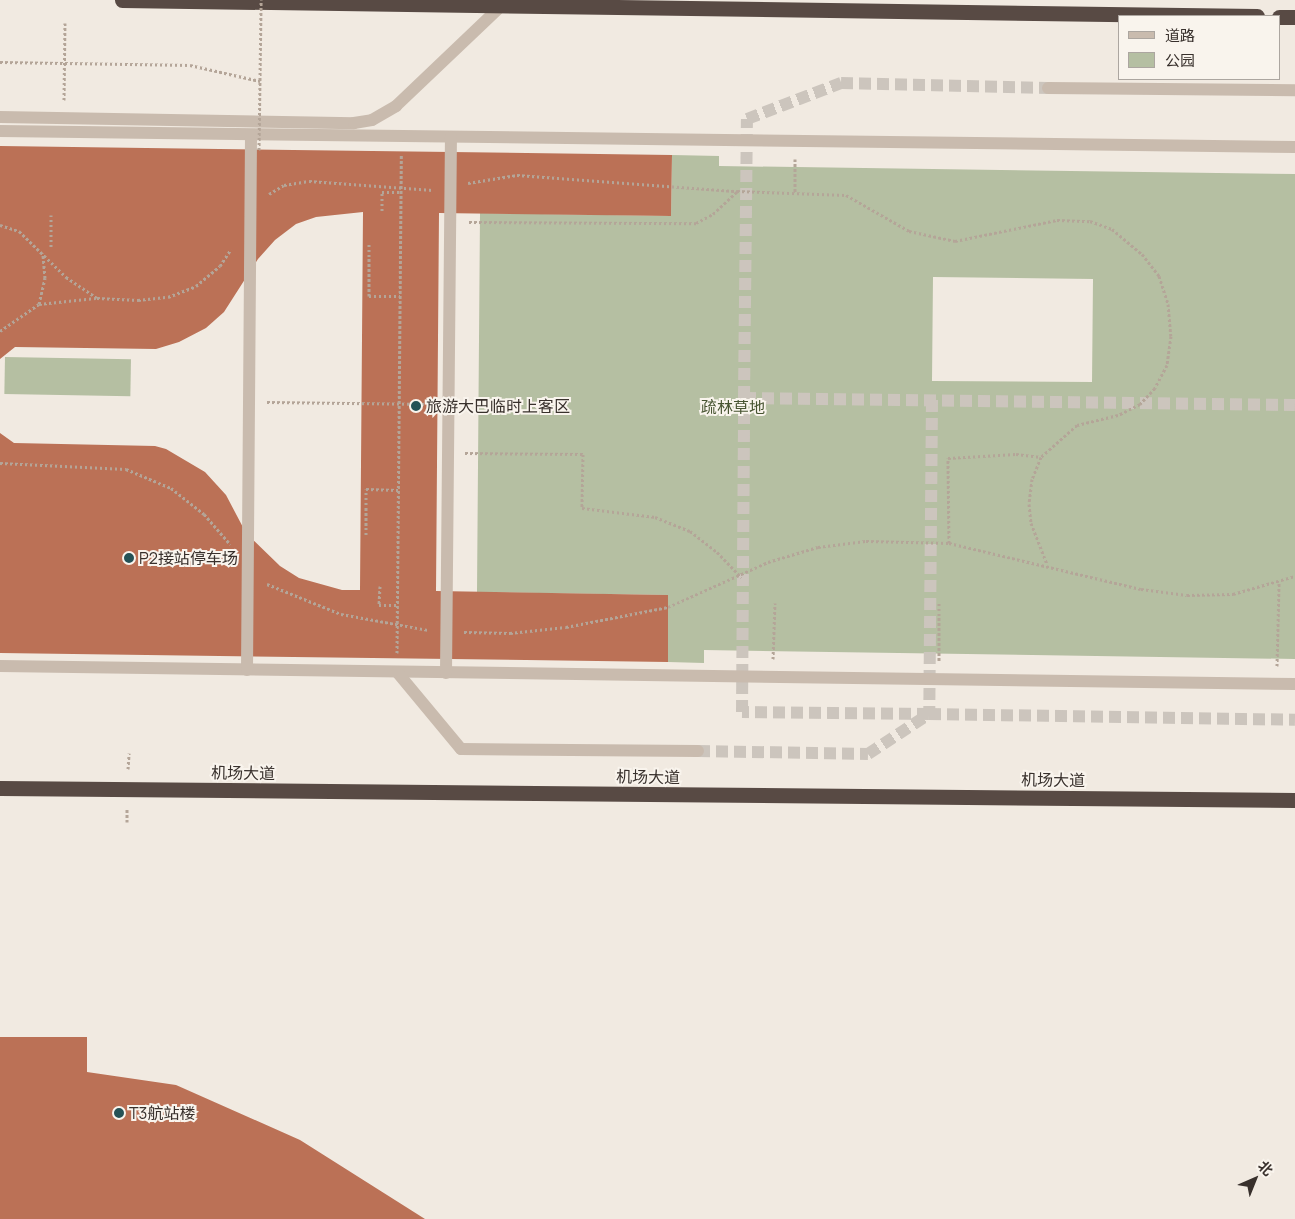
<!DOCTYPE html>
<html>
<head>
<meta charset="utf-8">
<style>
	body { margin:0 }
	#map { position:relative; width:1295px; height:1219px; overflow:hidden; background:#f1eae1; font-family:Manrope,"Noto Sans SC",sans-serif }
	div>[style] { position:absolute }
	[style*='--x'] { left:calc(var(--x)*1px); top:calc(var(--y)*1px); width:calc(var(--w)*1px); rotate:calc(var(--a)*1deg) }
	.green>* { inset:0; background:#b5bfa2; transform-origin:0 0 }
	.building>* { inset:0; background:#bb7156 }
	.minor-tunnel>* { height:12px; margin-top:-6px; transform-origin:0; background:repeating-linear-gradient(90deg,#ccc5bd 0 12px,transparent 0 18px) }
	.path>* { height:3px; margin-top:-1.5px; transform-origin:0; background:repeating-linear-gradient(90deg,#b4a598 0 2.5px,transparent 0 5px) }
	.minor>* { height:12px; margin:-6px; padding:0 6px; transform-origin:6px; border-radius:6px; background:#c9bbae }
	.highway>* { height:15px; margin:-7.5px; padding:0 7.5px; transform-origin:7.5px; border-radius:7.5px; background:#584a44 }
	.path-bridge>* { height:3px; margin-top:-1.5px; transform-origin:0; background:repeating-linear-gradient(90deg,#b4a598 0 2.5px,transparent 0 5px) }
	.dots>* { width:14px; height:14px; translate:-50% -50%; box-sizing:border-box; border:2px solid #f9f4ed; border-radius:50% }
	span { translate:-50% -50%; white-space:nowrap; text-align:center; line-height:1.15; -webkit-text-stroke:4px #f9f4ed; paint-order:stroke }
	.poi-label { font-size:16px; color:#38302c }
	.left { translate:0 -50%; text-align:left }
	.park-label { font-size:16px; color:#475431 }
	.street-label { font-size:16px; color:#38302c }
	.legend { position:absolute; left:1118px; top:15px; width:162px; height:65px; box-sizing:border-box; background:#f9f4ed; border:1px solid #aca6a0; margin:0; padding:6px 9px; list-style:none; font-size:15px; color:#38302c }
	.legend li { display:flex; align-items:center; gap:10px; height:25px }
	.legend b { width:25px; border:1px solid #aca6a0 }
	.north { position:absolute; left:1230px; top:1154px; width:50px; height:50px; -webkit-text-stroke:4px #f9f4ed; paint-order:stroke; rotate:44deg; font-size:14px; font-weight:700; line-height:20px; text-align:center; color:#38302c }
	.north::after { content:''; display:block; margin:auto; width:18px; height:22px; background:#38302c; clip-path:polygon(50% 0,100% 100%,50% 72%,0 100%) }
</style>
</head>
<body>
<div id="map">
	<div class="green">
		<i style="clip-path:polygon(evenodd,672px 155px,719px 156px,719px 166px,1295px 174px,1295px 659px,704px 650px,704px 663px,668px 662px,668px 595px,477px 592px,480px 213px,671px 216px,672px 155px,933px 277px,1093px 279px,1092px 382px,932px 381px,933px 277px)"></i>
		<i style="left:5px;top:357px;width:126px;height:37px;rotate:1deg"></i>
	</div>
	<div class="building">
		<i style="clip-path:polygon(0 146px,672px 155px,671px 216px,439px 213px,436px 591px,668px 595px,668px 662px,0 653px,0 433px,14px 443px,155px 446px,166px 449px,205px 472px,226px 495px,246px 533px,280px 566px,299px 578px,342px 590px,360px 590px,363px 212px,316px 217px,296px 224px,275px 240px,258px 259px,224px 312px,206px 328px,179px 342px,156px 349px,15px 347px,0 359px)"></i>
		<i style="clip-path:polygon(0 1037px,87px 1037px,87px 1072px,176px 1085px,300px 1140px,425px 1219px,0 1219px)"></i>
	</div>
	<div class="minor-tunnel">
		<i style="--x:744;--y:398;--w:279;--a:-89.4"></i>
		<i style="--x:747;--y:119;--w:101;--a:-21"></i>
		<i style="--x:841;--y:83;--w:207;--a:1.4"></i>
		<i style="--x:932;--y:400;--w:314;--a:90.5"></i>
		<i style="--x:929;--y:714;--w:187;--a:-179.4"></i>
		<i style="--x:742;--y:712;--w:314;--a:-89.6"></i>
		<i style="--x:744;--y:398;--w:551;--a:0.73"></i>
		<i style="--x:698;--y:751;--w:170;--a:1"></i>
		<i style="--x:868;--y:754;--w:73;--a:-33.3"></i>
		<i style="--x:929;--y:714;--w:366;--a:0.9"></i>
	</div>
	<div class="path">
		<i style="--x:0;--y:62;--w:190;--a:0.9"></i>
		<i style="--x:190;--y:65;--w:72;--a:12.9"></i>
		<i style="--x:64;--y:100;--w:77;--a:-89.3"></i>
		<i style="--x:795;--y:159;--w:34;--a:90"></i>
		<i style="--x:468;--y:183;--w:50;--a:-9.3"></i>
		<i style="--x:517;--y:175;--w:221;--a:4.2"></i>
		<i style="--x:737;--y:191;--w:109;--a:2.1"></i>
		<i style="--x:846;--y:195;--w:73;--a:29.7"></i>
		<i style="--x:909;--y:231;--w:47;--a:12.3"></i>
		<i style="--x:955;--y:241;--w:104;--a:-11.6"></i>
		<i style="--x:1057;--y:220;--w:33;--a:2"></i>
		<i style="--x:1090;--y:221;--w:23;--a:20"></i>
		<i style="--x:1112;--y:229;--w:39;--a:40"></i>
		<i style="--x:1142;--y:254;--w:28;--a:52"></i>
		<i style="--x:1159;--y:276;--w:29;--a:72"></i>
		<i style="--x:1168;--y:304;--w:32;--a:85"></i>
		<i style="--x:1171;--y:336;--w:29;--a:98"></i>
		<i style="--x:1167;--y:365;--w:26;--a:118"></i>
		<i style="--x:1155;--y:388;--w:22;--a:133"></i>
		<i style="--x:1140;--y:404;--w:25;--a:153"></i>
		<i style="--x:1118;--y:415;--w:42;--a:166.3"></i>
		<i style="--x:1077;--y:425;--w:48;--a:138.4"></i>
		<i style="--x:1041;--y:457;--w:24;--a:112"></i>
		<i style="--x:1032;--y:479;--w:25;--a:97"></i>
		<i style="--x:1029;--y:504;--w:19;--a:84"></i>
		<i style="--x:1031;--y:523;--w:44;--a:68.7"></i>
		<i style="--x:269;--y:194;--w:17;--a:-31"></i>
		<i style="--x:284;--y:185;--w:25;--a:-9"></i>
		<i style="--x:309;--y:181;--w:124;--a:4.2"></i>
		<i style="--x:382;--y:211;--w:19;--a:-90"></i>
		<i style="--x:382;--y:192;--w:19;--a:0"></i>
		<i style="--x:469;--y:222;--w:227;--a:0.3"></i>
		<i style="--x:696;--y:223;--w:19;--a:-28"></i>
		<i style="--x:713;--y:214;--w:33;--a:-43"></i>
		<i style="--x:0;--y:225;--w:20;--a:18"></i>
		<i style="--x:19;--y:231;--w:66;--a:44.4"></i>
		<i style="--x:66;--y:277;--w:37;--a:34"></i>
		<i style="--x:97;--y:298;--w:41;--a:2.8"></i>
		<i style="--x:138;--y:300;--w:30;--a:-6"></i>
		<i style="--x:168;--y:297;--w:30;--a:-21"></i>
		<i style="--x:196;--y:286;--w:31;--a:-40"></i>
		<i style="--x:220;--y:266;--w:20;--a:-57"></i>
		<i style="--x:369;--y:244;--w:52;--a:90"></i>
		<i style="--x:369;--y:296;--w:31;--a:0"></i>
		<i style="--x:51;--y:247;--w:32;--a:-90"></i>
		<i style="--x:39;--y:304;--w:27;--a:-77"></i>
		<i style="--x:45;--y:278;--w:25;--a:-95"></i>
		<i style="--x:0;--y:331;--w:47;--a:-34.7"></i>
		<i style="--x:39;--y:304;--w:57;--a:-6"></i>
		<i style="--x:267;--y:402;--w:163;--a:0.7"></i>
		<i style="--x:465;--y:453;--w:118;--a:0.5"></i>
		<i style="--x:583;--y:454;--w:54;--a:91.1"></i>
		<i style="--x:582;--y:508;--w:74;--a:7"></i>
		<i style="--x:655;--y:517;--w:38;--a:22"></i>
		<i style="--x:690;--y:531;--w:34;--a:38"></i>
		<i style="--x:717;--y:552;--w:35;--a:46"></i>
		<i style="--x:0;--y:463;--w:126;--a:2.7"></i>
		<i style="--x:126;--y:469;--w:49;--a:22.9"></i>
		<i style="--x:171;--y:488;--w:42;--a:38.2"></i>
		<i style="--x:204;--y:514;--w:40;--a:49"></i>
		<i style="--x:366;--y:535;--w:46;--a:-90"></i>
		<i style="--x:366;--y:489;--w:32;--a:2"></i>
		<i style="--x:949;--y:543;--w:85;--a:-90.7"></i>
		<i style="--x:948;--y:458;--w:68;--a:-3.4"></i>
		<i style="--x:1016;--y:454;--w:25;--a:7"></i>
		<i style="--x:267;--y:584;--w:80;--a:22.1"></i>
		<i style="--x:341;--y:614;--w:88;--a:10.4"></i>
		<i style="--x:380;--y:586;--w:19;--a:93"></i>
		<i style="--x:379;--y:605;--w:18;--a:0"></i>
		<i style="--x:939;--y:603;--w:58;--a:90"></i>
		<i style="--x:464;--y:632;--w:46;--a:1.2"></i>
		<i style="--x:510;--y:633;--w:56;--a:-6.1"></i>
		<i style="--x:566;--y:627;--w:104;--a:-11.1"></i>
		<i style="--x:668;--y:607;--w:110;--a:-24.2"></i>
		<i style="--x:768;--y:562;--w:52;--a:-16.7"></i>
		<i style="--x:818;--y:547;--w:48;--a:-7.1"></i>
		<i style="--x:866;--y:541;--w:83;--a:1.4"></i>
		<i style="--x:949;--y:543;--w:197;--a:13.5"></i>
		<i style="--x:1141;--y:589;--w:46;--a:7.4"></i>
		<i style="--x:1187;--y:595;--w:46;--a:-1.2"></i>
		<i style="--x:1233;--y:594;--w:65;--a:-16.2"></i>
		<i style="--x:397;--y:653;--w:499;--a:-89.5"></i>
		<i style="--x:773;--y:659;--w:56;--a:-88"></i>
		<i style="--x:1277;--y:666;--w:84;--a:-88.6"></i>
		<i style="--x:128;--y:769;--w:16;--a:-86"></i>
		<i style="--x:127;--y:822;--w:14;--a:-90"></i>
	</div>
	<div class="minor">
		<i style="--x:1048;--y:88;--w:247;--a:0.5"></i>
		<i style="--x:0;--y:117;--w:354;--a:1"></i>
		<i style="--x:354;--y:123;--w:18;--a:-9"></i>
		<i style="--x:372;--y:120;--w:28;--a:-30"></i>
		<i style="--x:396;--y:106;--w:146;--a:-43.6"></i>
		<i style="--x:0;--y:131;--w:1295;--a:0.71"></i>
		<i style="--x:0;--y:666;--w:1295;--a:0.8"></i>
		<i style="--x:247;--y:670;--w:535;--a:-89.57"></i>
		<i style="--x:397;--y:672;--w:100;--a:50.3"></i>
		<i style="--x:461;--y:749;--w:237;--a:0.5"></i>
		<i style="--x:446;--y:673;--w:536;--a:-89.47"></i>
	</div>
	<div class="highway">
		<i style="--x:122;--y:0;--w:1135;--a:0.81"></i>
		<i style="--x:1279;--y:17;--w:16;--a:0"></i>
		<i style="--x:0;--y:788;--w:1295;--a:0.53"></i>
	</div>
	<div class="path-bridge">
		<i style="--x:259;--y:150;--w:150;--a:-89.2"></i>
	</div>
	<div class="dots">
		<i style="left:416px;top:406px;background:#255256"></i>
		<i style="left:129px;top:558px;background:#255256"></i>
		<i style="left:119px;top:1113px;background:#255256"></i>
	</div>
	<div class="poi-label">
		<span class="left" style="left:426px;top:406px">旅游大巴临时上客区</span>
		<span class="left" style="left:139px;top:558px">P2接站停车场</span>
		<span class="left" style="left:129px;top:1113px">T3航站楼</span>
	</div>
	<div class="park-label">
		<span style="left:733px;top:407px">疏林草地</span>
	</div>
	<div class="street-label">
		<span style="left:243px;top:773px;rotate:1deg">机场大道</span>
		<span style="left:648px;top:777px;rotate:1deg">机场大道</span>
		<span style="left:1053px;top:780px;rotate:1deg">机场大道</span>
	</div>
	<ul class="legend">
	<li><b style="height:6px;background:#c9bbae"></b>道路</li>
	<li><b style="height:14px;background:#b5bfa2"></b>公园</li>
	</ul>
	<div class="north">北</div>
</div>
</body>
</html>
